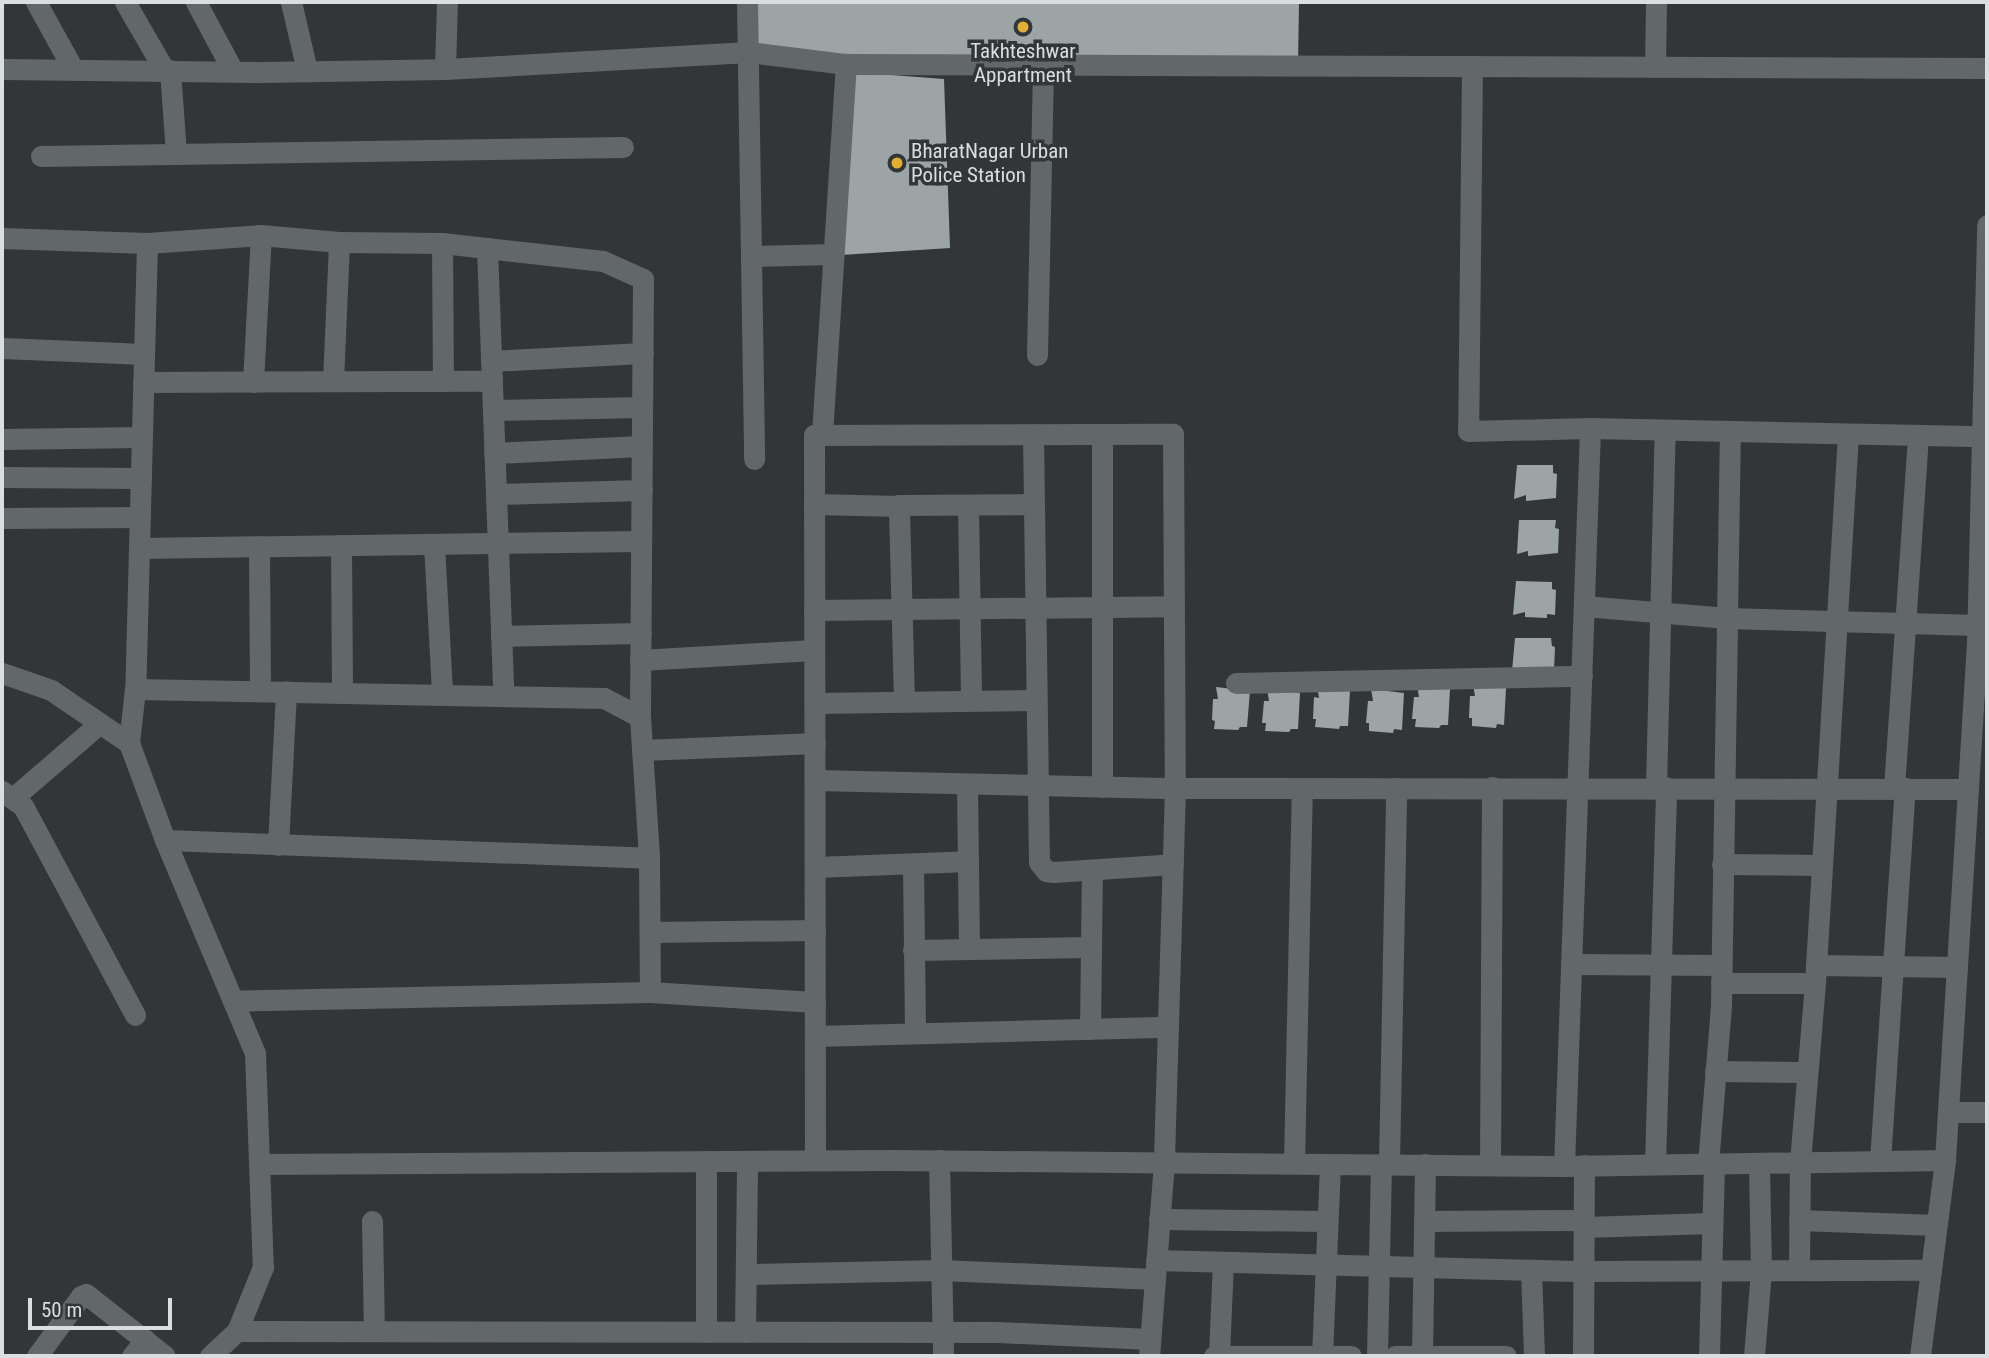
<!DOCTYPE html>
<html>
<head>
<meta charset="utf-8">
<style>
	body { margin:0 }
	#map { position:relative; width:1989px; height:1358px; overflow:hidden; background:#323639; font-family:"Roboto Condensed",sans-serif }
	div>[style] { position:absolute }
	[style*='--x'] { left:calc(var(--x)*1px); top:calc(var(--y)*1px); width:calc(var(--w)*1px); rotate:calc(var(--a)*1deg) }
	.building>* { inset:0; background:#9da4a6 }
	.minor>* { height:21px; margin:-10.5px; padding:0 10.5px; transform-origin:10.5px; border-radius:10.5px; background:#62676a }
	.dots>* { width:19px; height:19px; translate:-50% -50%; box-sizing:border-box; border:4px solid #323639; border-radius:50% }
	span { translate:-50% -50%; white-space:nowrap; text-align:center; line-height:1.15; -webkit-text-stroke:7px #323639; paint-order:stroke }
	.poi-label { font-size:21px; color:#dbdee0 }
	.left { translate:0 -50%; text-align:left }
	.frame { position:absolute; inset:0; border:4px solid #dbdee0; pointer-events:none }
	.scale { position:absolute; left:28px; top:1298px; width:144px; height:32px; box-sizing:border-box; border:4px solid #dbdee0; border-top:0; padding-left:9px; font-size:21px; line-height:24px; white-space:nowrap; color:#dbdee0; -webkit-text-stroke:5px #323639; paint-order:stroke }
</style>
</head>
<body>
<div id="map">
	<div class="building">
		<i style="clip-path:polygon(748px 2px,1299px 2px,1298px 65px,749px 52px)"></i>
		<i style="clip-path:polygon(852px 72px,944px 79px,950px 248px,841px 255px)"></i>
		<i style="clip-path:polygon(1517px 465px,1553px 465px,1553px 473px,1557px 474px,1556px 498px,1526px 501px,1526px 495px,1514px 499px)"></i>
		<i style="clip-path:polygon(1519px 520px,1556px 520px,1555px 528px,1559px 529px,1558px 553px,1528px 556px,1528px 551px,1517px 554px)"></i>
		<i style="clip-path:polygon(1516px 581px,1552px 582px,1552px 589px,1556px 590px,1555px 615px,1547px 614px,1547px 618px,1525px 617px,1525px 612px,1513px 615px)"></i>
		<i style="clip-path:polygon(1515px 638px,1551px 638px,1552px 646px,1555px 647px,1554px 671px,1512px 671px)"></i>
		<i style="clip-path:polygon(1417px 685px,1450px 689px,1448px 725px,1441px 725px,1439px 728px,1415px 727px,1416px 719px,1412px 719px,1414px 697px,1419px 697px)"></i>
		<i style="clip-path:polygon(1473px 685px,1506px 688px,1504px 725px,1497px 724px,1496px 728px,1472px 726px,1472px 718px,1469px 718px,1470px 696px,1475px 696px)"></i>
		<i style="clip-path:polygon(1317px 686px,1350px 690px,1348px 726px,1340px 726px,1339px 729px,1315px 727px,1316px 719px,1313px 719px,1314px 697px,1319px 698px)"></i>
		<i style="clip-path:polygon(1216px 687px,1250px 691px,1247px 727px,1240px 727px,1238px 730px,1214px 729px,1215px 721px,1212px 720px,1213px 699px,1218px 699px)"></i>
		<i style="clip-path:polygon(1267px 689px,1300px 693px,1298px 729px,1291px 729px,1289px 732px,1265px 731px,1266px 723px,1262px 723px,1264px 701px,1269px 701px)"></i>
		<i style="clip-path:polygon(1371px 689px,1404px 693px,1402px 730px,1394px 729px,1393px 733px,1369px 731px,1369px 723px,1366px 723px,1368px 701px,1373px 701px)"></i>
	</div>
	<div class="minor">
		<i style="--x:36;--y:2;--w:77;--a:61.1"></i>
		<i style="--x:125;--y:2;--w:80;--a:59.9"></i>
		<i style="--x:196;--y:2;--w:78;--a:61.8"></i>
		<i style="--x:291;--y:2;--w:71;--a:76.9"></i>
		<i style="--x:747;--y:2;--w:457;--a:89.1"></i>
		<i style="--x:1472;--y:66;--w:365;--a:90.6"></i>
		<i style="--x:1468;--y:431;--w:122;--a:-1.4"></i>
		<i style="--x:1590;--y:428;--w:392;--a:1.2"></i>
		<i style="--x:1655;--y:67;--w:65;--a:-89.1"></i>
		<i style="--x:2;--y:69;--w:260;--a:0.7"></i>
		<i style="--x:262;--y:72;--w:183;--a:-0.9"></i>
		<i style="--x:445;--y:69;--w:304;--a:-3.2"></i>
		<i style="--x:749;--y:52;--w:98;--a:7.1"></i>
		<i style="--x:846;--y:64;--w:1141;--a:0.2"></i>
		<i style="--x:445;--y:69;--w:67;--a:-88.3"></i>
		<i style="--x:170;--y:70;--w:84;--a:85.9"></i>
		<i style="--x:41;--y:156;--w:582;--a:-0.89"></i>
		<i style="--x:2;--y:238;--w:145;--a:2"></i>
		<i style="--x:147;--y:243;--w:446;--a:91.5"></i>
		<i style="--x:135;--y:689;--w:54;--a:96.3"></i>
		<i style="--x:147;--y:243;--w:114;--a:-4"></i>
		<i style="--x:261;--y:235;--w:78;--a:5.1"></i>
		<i style="--x:339;--y:242;--w:103;--a:0.6"></i>
		<i style="--x:442;--y:243;--w:162;--a:6.4"></i>
		<i style="--x:603;--y:261;--w:44;--a:24.2"></i>
		<i style="--x:643;--y:279;--w:438;--a:90.4"></i>
		<i style="--x:442;--y:243;--w:138;--a:89.6"></i>
		<i style="--x:487;--y:248;--w:446;--a:87.9"></i>
		<i style="--x:751;--y:256;--w:82;--a:-1.4"></i>
		<i style="--x:2;--y:348;--w:142;--a:2.4"></i>
		<i style="--x:1037;--y:355;--w:290;--a:-88.8"></i>
		<i style="--x:491;--y:361;--w:152;--a:-3"></i>
		<i style="--x:333;--y:381;--w:139;--a:-87.5"></i>
		<i style="--x:143;--y:382;--w:349;--a:-0.2"></i>
		<i style="--x:253;--y:382;--w:147;--a:-86.9"></i>
		<i style="--x:493;--y:410;--w:149;--a:-1.2"></i>
		<i style="--x:822;--y:434;--w:371;--a:-86.3"></i>
		<i style="--x:1033;--y:434;--w:428;--a:89.2"></i>
		<i style="--x:1039;--y:862;--w:11;--a:52"></i>
		<i style="--x:1046;--y:871;--w:8;--a:7"></i>
		<i style="--x:1054;--y:872;--w:119;--a:-3.8"></i>
		<i style="--x:1102;--y:434;--w:353;--a:90"></i>
		<i style="--x:2;--y:439;--w:140;--a:-0.8"></i>
		<i style="--x:494;--y:453;--w:148;--a:-2.7"></i>
		<i style="--x:2;--y:477;--w:139;--a:0.4"></i>
		<i style="--x:496;--y:494;--w:146;--a:-1.6"></i>
		<i style="--x:814;--y:504;--w:85;--a:1.3"></i>
		<i style="--x:968;--y:505;--w:195;--a:89.1"></i>
		<i style="--x:2;--y:518;--w:138;--a:-0.4"></i>
		<i style="--x:434;--y:544;--w:150;--a:86.9"></i>
		<i style="--x:341;--y:545;--w:147;--a:89.6"></i>
		<i style="--x:259;--y:546;--w:145;--a:89.6"></i>
		<i style="--x:139;--y:548;--w:502;--a:-0.8"></i>
		<i style="--x:1584;--y:606;--w:144;--a:4.8"></i>
		<i style="--x:1727;--y:618;--w:187;--a:-89.1"></i>
		<i style="--x:814;--y:610;--w:360;--a:-0.6"></i>
		<i style="--x:501;--y:636;--w:140;--a:-1.2"></i>
		<i style="--x:640;--y:660;--w:174;--a:-3.3"></i>
		<i style="--x:2;--y:673;--w:52;--a:19.1"></i>
		<i style="--x:51;--y:690;--w:94;--a:34.2"></i>
		<i style="--x:129;--y:743;--w:103;--a:69.6"></i>
		<i style="--x:165;--y:840;--w:231;--a:67.1"></i>
		<i style="--x:255;--y:1053;--w:214;--a:87.9"></i>
		<i style="--x:263;--y:1267;--w:69;--a:112.1"></i>
		<i style="--x:237;--y:1331;--w:37;--a:137"></i>
		<i style="--x:1236;--y:683;--w:346;--a:-1.2"></i>
		<i style="--x:135;--y:689;--w:469;--a:1.1"></i>
		<i style="--x:604;--y:698;--w:41;--a:27.8"></i>
		<i style="--x:640;--y:717;--w:141;--a:86.3"></i>
		<i style="--x:649;--y:858;--w:134;--a:89.6"></i>
		<i style="--x:650;--y:992;--w:417;--a:178.8"></i>
		<i style="--x:904;--y:701;--w:196;--a:-91.5"></i>
		<i style="--x:899;--y:505;--w:134;--a:-0.4"></i>
		<i style="--x:815;--y:703;--w:220;--a:-0.8"></i>
		<i style="--x:642;--y:750;--w:173;--a:-2.3"></i>
		<i style="--x:815;--y:780;--w:360;--a:1.3"></i>
		<i style="--x:1175;--y:788;--w:793;--a:0.07"></i>
		<i style="--x:967;--y:784;--w:165;--a:89.3"></i>
		<i style="--x:1656;--y:787;--w:357;--a:-88.6"></i>
		<i style="--x:1894;--y:788;--w:354;--a:-86.1"></i>
		<i style="--x:2;--y:791;--w:26;--a:36"></i>
		<i style="--x:23;--y:806;--w:237;--a:61.8"></i>
		<i style="--x:14;--y:797;--w:113;--a:-40.7"></i>
		<i style="--x:165;--y:840;--w:484;--a:2.1"></i>
		<i style="--x:278;--y:845;--w:154;--a:-87"></i>
		<i style="--x:1722;--y:864;--w:100;--a:0.6"></i>
		<i style="--x:913;--y:865;--w:168;--a:89.3"></i>
		<i style="--x:815;--y:867;--w:153;--a:-2.2"></i>
		<i style="--x:650;--y:932;--w:165;--a:-0.7"></i>
		<i style="--x:913;--y:950;--w:178;--a:-1"></i>
		<i style="--x:1571;--y:964;--w:150;--a:0.4"></i>
		<i style="--x:1816;--y:965;--w:141;--a:0.8"></i>
		<i style="--x:1721;--y:983;--w:94;--a:0"></i>
		<i style="--x:650;--y:992;--w:165;--a:3.5"></i>
		<i style="--x:1090;--y:1029;--w:159;--a:-89.3"></i>
		<i style="--x:815;--y:1036;--w:353;--a:-1.5"></i>
		<i style="--x:1715;--y:1071;--w:92;--a:0.6"></i>
		<i style="--x:1948;--y:1112;--w:39;--a:0"></i>
		<i style="--x:815;--y:1160;--w:725;--a:-90.08"></i>
		<i style="--x:814;--y:435;--w:359;--a:-0.2"></i>
		<i style="--x:1173;--y:434;--w:354;--a:89.7"></i>
		<i style="--x:1175;--y:788;--w:374;--a:91.7"></i>
		<i style="--x:1164;--y:1162;--w:195;--a:94.4"></i>
		<i style="--x:939;--y:1160;--w:196;--a:88.8"></i>
		<i style="--x:706;--y:1161;--w:171;--a:90"></i>
		<i style="--x:1880;--y:1161;--w:374;--a:-86.2"></i>
		<i style="--x:1294;--y:1163;--w:375;--a:-88.8"></i>
		<i style="--x:260;--y:1164;--w:630;--a:-0.36"></i>
		<i style="--x:890;--y:1160;--w:674;--a:0.51"></i>
		<i style="--x:1564;--y:1166;--w:381;--a:-0.9"></i>
		<i style="--x:1945;--y:1160;--w:518;--a:-86.46"></i>
		<i style="--x:1977;--y:643;--w:418;--a:-88.6"></i>
		<i style="--x:1389;--y:1164;--w:376;--a:-88.9"></i>
		<i style="--x:1655;--y:1164;--w:377;--a:-88.3"></i>
		<i style="--x:1708;--y:1164;--w:159;--a:-85.3"></i>
		<i style="--x:1721;--y:1006;--w:388;--a:-89.1"></i>
		<i style="--x:1727;--y:618;--w:251;--a:1.6"></i>
		<i style="--x:1490;--y:1165;--w:378;--a:-89.7"></i>
		<i style="--x:1564;--y:1166;--w:738;--a:-87.98"></i>
		<i style="--x:1159;--y:1219;--w:168;--a:0.7"></i>
		<i style="--x:1799;--y:1220;--w:137;--a:2.1"></i>
		<i style="--x:372;--y:1221;--w:110;--a:89"></i>
		<i style="--x:1424;--y:1221;--w:160;--a:-0.4"></i>
		<i style="--x:1584;--y:1227;--w:128;--a:-1.8"></i>
		<i style="--x:1156;--y:1260;--w:428;--a:1.5"></i>
		<i style="--x:1584;--y:1271;--w:347;--a:-0.2"></i>
		<i style="--x:1531;--y:1270;--w:86;--a:88"></i>
		<i style="--x:1799;--y:1270;--w:108;--a:-89.5"></i>
		<i style="--x:1800;--y:1162;--w:180;--a:-85.2"></i>
		<i style="--x:1815;--y:983;--w:550;--a:-86.56"></i>
		<i style="--x:746;--y:1274;--w:195;--a:-1.2"></i>
		<i style="--x:941;--y:1270;--w:214;--a:2.4"></i>
		<i style="--x:237;--y:1331;--w:760;--a:0.08"></i>
		<i style="--x:997;--y:1332;--w:153;--a:2.6"></i>
		<i style="--x:745;--y:1332;--w:171;--a:-89.3"></i>
		<i style="--x:37;--y:1356;--w:74;--a:-53.7"></i>
		<i style="--x:81;--y:1296;--w:5;--a:-22"></i>
		<i style="--x:86;--y:1294;--w:100;--a:38.1"></i>
		<i style="--x:132;--y:1356;--w:21;--a:-51"></i>
		<i style="--x:1214;--y:1356;--w:137;--a:0"></i>
		<i style="--x:1219;--y:1356;--w:94;--a:-87.6"></i>
		<i style="--x:1322;--y:1356;--w:192;--a:-87.6"></i>
		<i style="--x:1377;--y:1356;--w:192;--a:-88.8"></i>
		<i style="--x:1395;--y:1356;--w:111;--a:0"></i>
		<i style="--x:1422;--y:1356;--w:192;--a:-89.1"></i>
		<i style="--x:1583;--y:1356;--w:191;--a:-89.7"></i>
		<i style="--x:1709;--y:1356;--w:192;--a:-88.5"></i>
		<i style="--x:1754;--y:1356;--w:86;--a:-85.3"></i>
		<i style="--x:1761;--y:1270;--w:107;--a:-91.1"></i>
		<i style="--x:1920;--y:1356;--w:198;--a:-82.7"></i>
	</div>
	<div class="dots">
		<i style="left:1023px;top:27px;background:#e1af34"></i>
		<i style="left:897px;top:163px;background:#e1af34"></i>
	</div>
	<div class="poi-label">
		<span style="left:1023px;top:63px">Takhteshwar<br>Appartment</span>
		<span class="left" style="left:911px;top:163px">BharatNagar Urban<br>Police Station</span>
	</div>
	<div class="frame"></div>
	<div class="scale">50 m</div>
</div>
</body>
</html>
